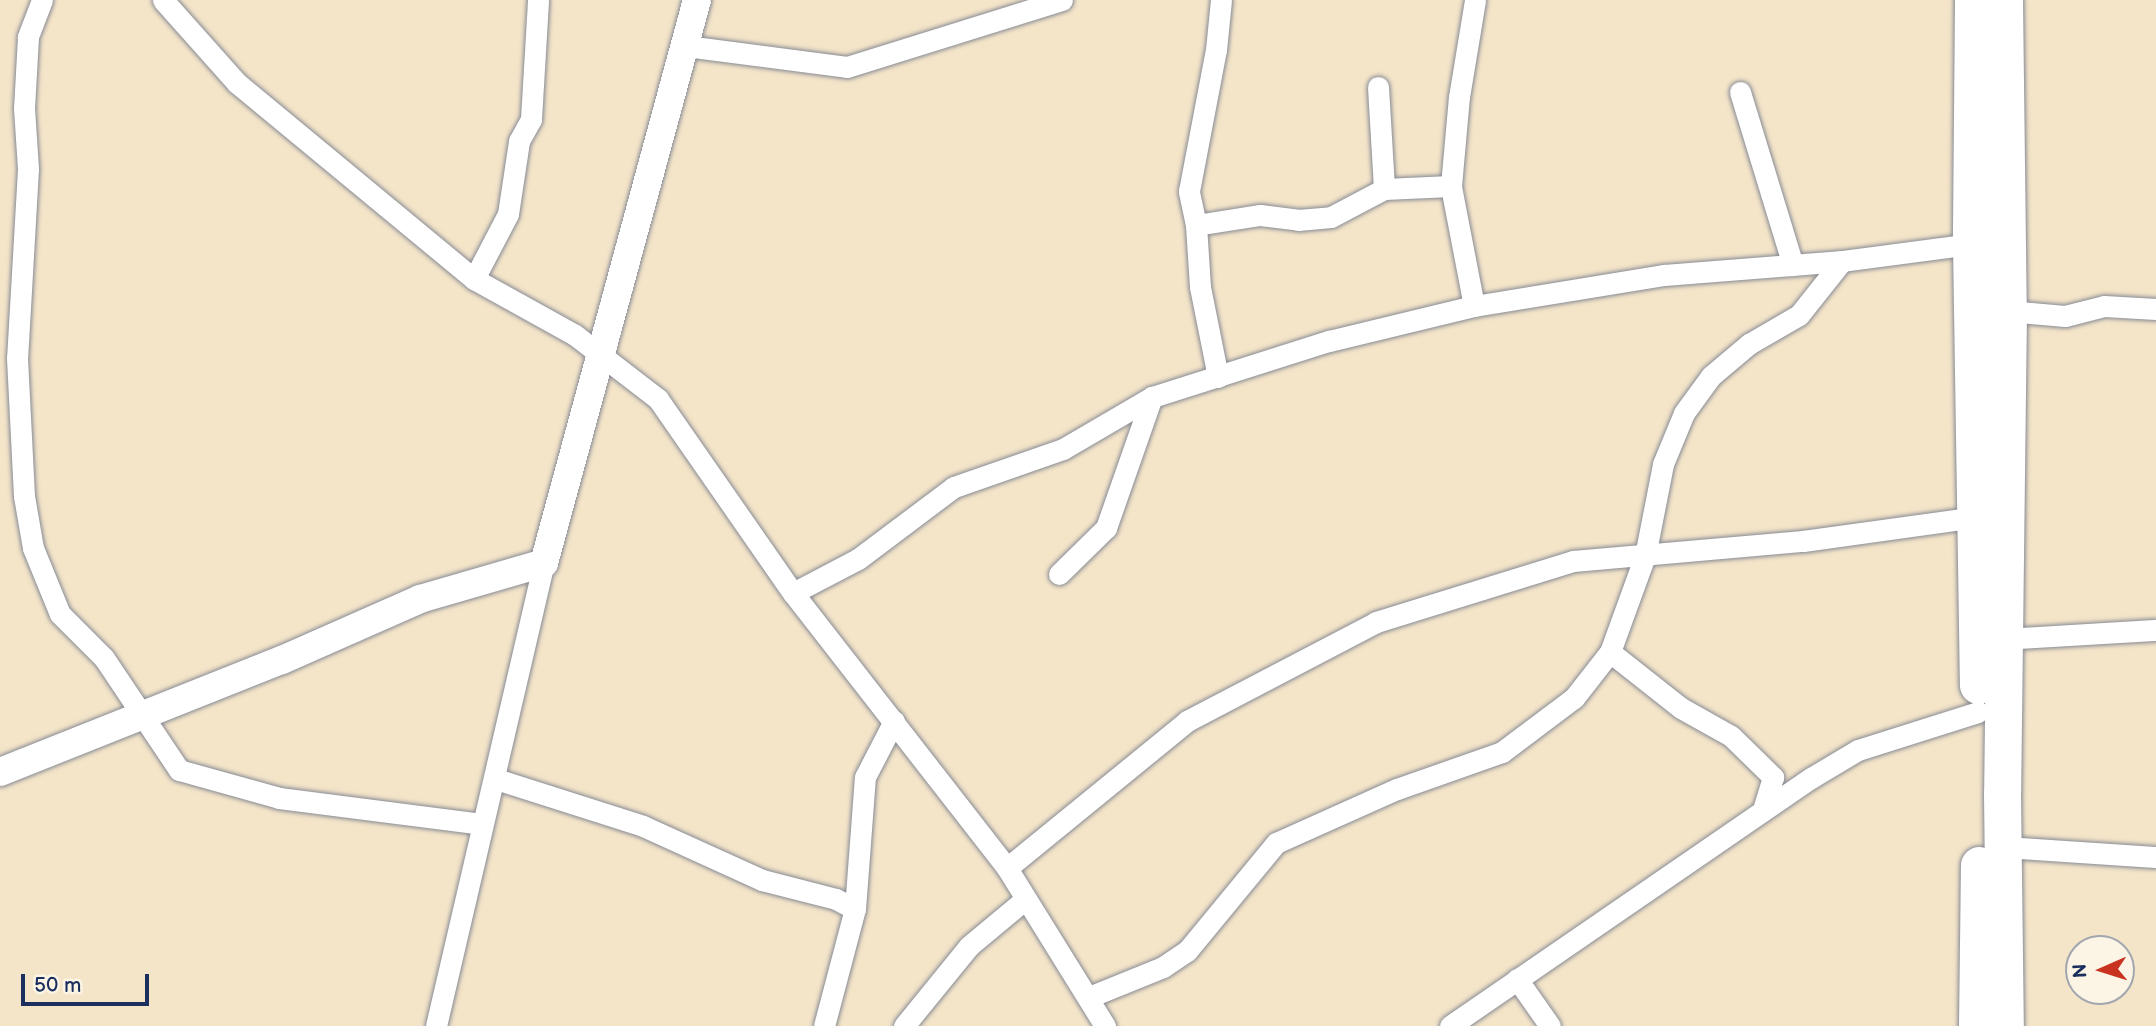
<!DOCTYPE html>
<html>
<head>
<meta charset="utf-8">
<style>
	body { margin:0 }
	#map { position:relative; width:2156px; height:1026px; overflow:hidden; background:#f4e5c9; font-family:"Balsamiq Sans",sans-serif }
	div>[style] { position:absolute }
	[style*='--x'] { left:calc(var(--x)*1px); top:calc(var(--y)*1px); width:calc(var(--w)*1px); rotate:calc(var(--a)*1deg) }
	.roads { filter:drop-shadow(0 0 2px #888a94) drop-shadow(0 0 2px #888a94) }
	.street>* { height:21px; margin:-10.5px; padding:0 10.5px; transform-origin:10.5px; border-radius:10.5px; background:#fff }
	.secondary>* { height:28px; margin:-14px; padding:0 14px; transform-origin:14px; border-radius:14px; background:#fff }
	.highway>* { height:37px; margin:-18.5px; padding:0 18.5px; transform-origin:18.5px; border-radius:18.5px; background:#fff }
	span { translate:-50% -50%; white-space:nowrap; text-align:center; line-height:1.15; -webkit-text-stroke:5px #fcf5e5; paint-order:stroke }
	.north { position:absolute; left:2065px; top:935px; width:70px; height:70px; box-sizing:border-box; background:#fcf5e5; border:2px solid #a2a6af; border-radius:50%; rotate:267deg; font-size:19px; font-weight:700; line-height:28px; text-align:center; color:#1b2f5e }
	.north::after { content:''; display:block; margin:auto; width:24px; height:32px; background:#c8321e; clip-path:polygon(50% 0,100% 100%,50% 72%,0 100%) }
	.scale { position:absolute; left:21px; top:974px; width:128px; height:32px; box-sizing:border-box; border:4px solid #1b2f5e; border-top:0; padding-left:9px; font-size:21px; line-height:24px; white-space:nowrap; color:#1b2f5e; -webkit-text-stroke:5px #fcf5e5; paint-order:stroke }
</style>
</head>
<body>
<div id="map">
	<div class="roads">
		<div class="street">
			<i style="--x:42;--y:0;--w:40;--a:111"></i>
			<i style="--x:28;--y:37;--w:71;--a:93.2"></i>
			<i style="--x:24;--y:108;--w:61;--a:86.2"></i>
			<i style="--x:28;--y:169;--w:189;--a:93.3"></i>
			<i style="--x:17;--y:358;--w:138;--a:87.1"></i>
			<i style="--x:24;--y:496;--w:53;--a:80.2"></i>
			<i style="--x:33;--y:548;--w:71;--a:67.8"></i>
			<i style="--x:60;--y:614;--w:62;--a:45"></i>
			<i style="--x:104;--y:658;--w:135;--a:56.2"></i>
			<i style="--x:179;--y:770;--w:104;--a:15.6"></i>
			<i style="--x:279;--y:798;--w:204;--a:7.3"></i>
			<i style="--x:163;--y:0;--w:111;--a:48.3"></i>
			<i style="--x:237;--y:83;--w:308;--a:39.6"></i>
			<i style="--x:474;--y:279;--w:115;--a:29"></i>
			<i style="--x:575;--y:335;--w:105;--a:37.6"></i>
			<i style="--x:658;--y:399;--w:236;--a:55.2"></i>
			<i style="--x:793;--y:593;--w:348;--a:52.1"></i>
			<i style="--x:1007;--y:868;--w:186;--a:58.2"></i>
			<i style="--x:686;--y:46;--w:162;--a:7.4"></i>
			<i style="--x:847;--y:67;--w:225;--a:-17.3"></i>
			<i style="--x:1378;--y:87;--w:102;--a:86.6"></i>
			<i style="--x:1740;--y:92;--w:181;--a:73"></i>
			<i style="--x:1196;--y:225;--w:35;--a:-102"></i>
			<i style="--x:1189;--y:191;--w:144;--a:-79.2"></i>
			<i style="--x:1216;--y:50;--w:50;--a:-84.3"></i>
			<i style="--x:474;--y:279;--w:73;--a:-62.4"></i>
			<i style="--x:508;--y:214;--w:74;--a:-81.4"></i>
			<i style="--x:519;--y:141;--w:25;--a:-61"></i>
			<i style="--x:531;--y:119;--w:119;--a:-86.6"></i>
			<i style="--x:1474;--y:306;--w:122;--a:-100.9"></i>
			<i style="--x:1451;--y:186;--w:89;--a:-84.9"></i>
			<i style="--x:1459;--y:97;--w:98;--a:-80.6"></i>
			<i style="--x:2008;--y:311;--w:57;--a:5"></i>
			<i style="--x:2065;--y:316;--w:40;--a:-14.4"></i>
			<i style="--x:2104;--y:306;--w:52;--a:3.3"></i>
			<i style="--x:1218;--y:377;--w:92;--a:-101.3"></i>
			<i style="--x:1200;--y:287;--w:62;--a:-93.7"></i>
			<i style="--x:1196;--y:225;--w:65;--a:-8.9"></i>
			<i style="--x:1260;--y:215;--w:38;--a:7"></i>
			<i style="--x:1298;--y:220;--w:33;--a:-5"></i>
			<i style="--x:1331;--y:217;--w:60;--a:-27.8"></i>
			<i style="--x:1384;--y:189;--w:67;--a:-2.6"></i>
			<i style="--x:1059;--y:574;--w:66;--a:-44.4"></i>
			<i style="--x:1106;--y:528;--w:139;--a:-70.7"></i>
			<i style="--x:793;--y:593;--w:73;--a:-27.6"></i>
			<i style="--x:858;--y:559;--w:120;--a:-36.9"></i>
			<i style="--x:954;--y:487;--w:115;--a:-19.2"></i>
			<i style="--x:1063;--y:449;--w:103;--a:-30.3"></i>
			<i style="--x:1152;--y:397;--w:186;--a:-17.6"></i>
			<i style="--x:1329;--y:341;--w:149;--a:-13.6"></i>
			<i style="--x:1474;--y:306;--w:193;--a:-9.3"></i>
			<i style="--x:1664;--y:275;--w:179;--a:-4.5"></i>
			<i style="--x:1842;--y:261;--w:130;--a:-7.5"></i>
			<i style="--x:2003;--y:639;--w:153;--a:-3.4"></i>
			<i style="--x:1610;--y:652;--w:90;--a:38.3"></i>
			<i style="--x:1681;--y:708;--w:57;--a:29.2"></i>
			<i style="--x:1731;--y:736;--w:59;--a:44.3"></i>
			<i style="--x:1773;--y:777;--w:31;--a:107"></i>
			<i style="--x:496;--y:779;--w:154;--a:17.7"></i>
			<i style="--x:643;--y:826;--w:131;--a:24.4"></i>
			<i style="--x:762;--y:880;--w:76;--a:14.4"></i>
			<i style="--x:836;--y:899;--w:21;--a:28"></i>
			<i style="--x:2004;--y:847;--w:152;--a:3.8"></i>
			<i style="--x:1007;--y:868;--w:232;--a:-39.2"></i>
			<i style="--x:1187;--y:721;--w:213;--a:-27.6"></i>
			<i style="--x:1376;--y:622;--w:206;--a:-17.2"></i>
			<i style="--x:1573;--y:561;--w:231;--a:-5"></i>
			<i style="--x:1803;--y:541;--w:174;--a:-7.9"></i>
			<i style="--x:1517;--y:979;--w:57;--a:54.9"></i>
			<i style="--x:1089;--y:997;--w:80;--a:-22.1"></i>
			<i style="--x:1163;--y:967;--w:29;--a:-34"></i>
			<i style="--x:1187;--y:951;--w:140;--a:-50.5"></i>
			<i style="--x:1276;--y:843;--w:133;--a:-24.1"></i>
			<i style="--x:1397;--y:789;--w:111;--a:-19.4"></i>
			<i style="--x:1502;--y:752;--w:90;--a:-36.9"></i>
			<i style="--x:1574;--y:698;--w:58;--a:-52"></i>
			<i style="--x:1610;--y:652;--w:102;--a:-70"></i>
			<i style="--x:1645;--y:556;--w:94;--a:-78.9"></i>
			<i style="--x:1663;--y:464;--w:55;--a:-67.6"></i>
			<i style="--x:1684;--y:413;--w:46;--a:-53.9"></i>
			<i style="--x:1711;--y:376;--w:50;--a:-40.1"></i>
			<i style="--x:1749;--y:344;--w:58;--a:-30.1"></i>
			<i style="--x:1799;--y:315;--w:69;--a:-51.5"></i>
			<i style="--x:436;--y:1026;--w:475;--a:-76.9"></i>
			<i style="--x:824;--y:1026;--w:121;--a:-75.2"></i>
			<i style="--x:855;--y:909;--w:132;--a:-85.7"></i>
			<i style="--x:865;--y:777;--w:63;--a:-62.6"></i>
			<i style="--x:904;--y:1026;--w:103;--a:-50.9"></i>
			<i style="--x:969;--y:946;--w:70;--a:-39.8"></i>
			<i style="--x:1450;--y:1026;--w:438;--a:-34.5"></i>
			<i style="--x:1811;--y:778;--w:55;--a:-30.8"></i>
			<i style="--x:1858;--y:750;--w:126;--a:-17.6"></i>
		</div>
		<div class="secondary">
			<i style="--x:0;--y:772;--w:303;--a:-21.7"></i>
			<i style="--x:282;--y:660;--w:151;--a:-23.8"></i>
			<i style="--x:420;--y:599;--w:129;--a:-16.2"></i>
			<i style="--x:544;--y:563;--w:583;--a:-74.8"></i>
		</div>
		<div class="highway">
			<i style="--x:1973;--y:0;--w:244;--a:90.5"></i>
			<i style="--x:1971;--y:244;--w:441;--a:89.1"></i>
			<i style="--x:2004;--y:0;--w:311;--a:89.3"></i>
			<i style="--x:2008;--y:311;--w:482;--a:90.7"></i>
			<i style="--x:2002;--y:793;--w:233;--a:89.3"></i>
			<i style="--x:1977;--y:1026;--w:161;--a:-89.3"></i>
		</div>
	</div>
	<div class="north">N</div>
	<div class="scale">50 m</div>
</div>
</body>
</html>
